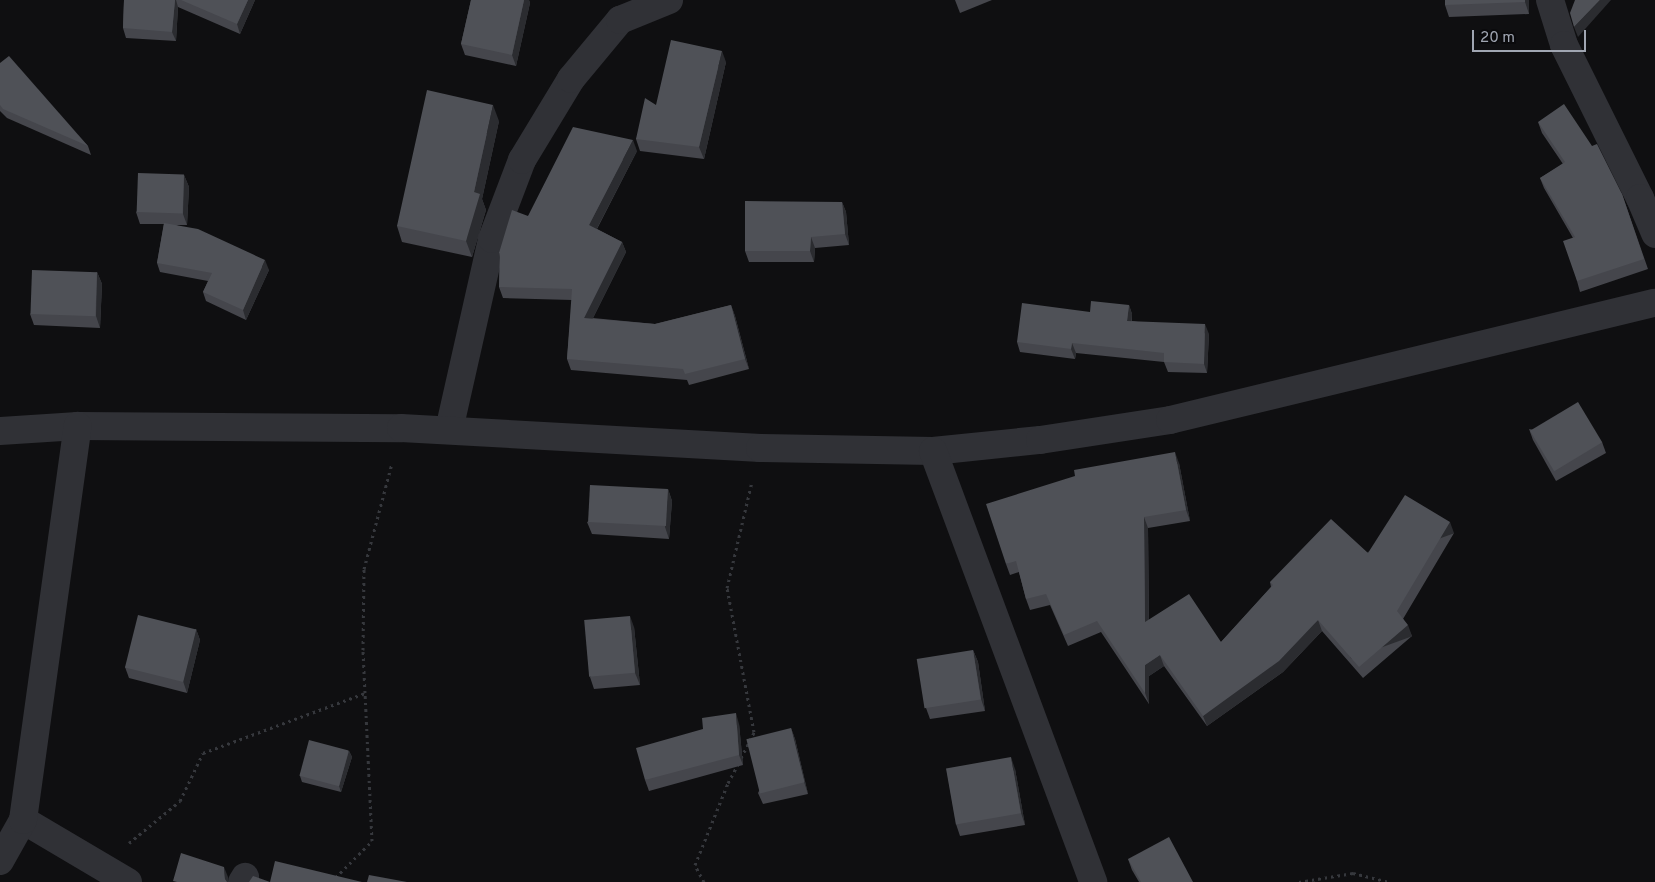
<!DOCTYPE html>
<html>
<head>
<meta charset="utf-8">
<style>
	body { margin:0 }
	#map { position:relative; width:1655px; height:882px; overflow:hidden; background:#0f0f11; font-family:Overpass,sans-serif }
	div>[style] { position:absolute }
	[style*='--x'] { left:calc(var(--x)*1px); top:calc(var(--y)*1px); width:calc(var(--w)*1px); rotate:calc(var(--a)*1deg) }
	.path>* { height:3px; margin-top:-1.5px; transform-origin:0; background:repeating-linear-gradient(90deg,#36383d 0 2.5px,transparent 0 6.5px) }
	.street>* { height:28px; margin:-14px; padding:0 14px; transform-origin:14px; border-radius:14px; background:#303136 }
	.wall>* { inset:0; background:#45464c }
	.shaded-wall>* { inset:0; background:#2b2c30; transform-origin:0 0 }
	.building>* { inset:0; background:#4f5157; transform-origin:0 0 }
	span { translate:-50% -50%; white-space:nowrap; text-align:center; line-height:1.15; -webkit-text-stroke:5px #0a0a0c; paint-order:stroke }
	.scale { position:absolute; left:1472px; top:30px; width:114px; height:22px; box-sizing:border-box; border:2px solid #a0a6b2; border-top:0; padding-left:6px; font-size:15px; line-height:18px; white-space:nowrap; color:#a0a6b2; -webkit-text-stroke:4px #0a0a0c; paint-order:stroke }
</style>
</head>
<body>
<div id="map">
	<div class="path">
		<i style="--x:741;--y:758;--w:29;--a:-63"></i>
		<i style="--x:754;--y:732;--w:147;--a:-100.6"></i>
		<i style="--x:727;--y:588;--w:110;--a:-76.8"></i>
		<i style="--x:129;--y:843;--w:66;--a:-39.5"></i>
		<i style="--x:180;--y:801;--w:53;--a:-64.4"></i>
		<i style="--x:203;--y:753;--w:173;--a:-20.3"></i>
		<i style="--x:365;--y:693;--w:43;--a:-92.7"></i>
		<i style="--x:363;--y:650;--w:81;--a:-89.3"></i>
		<i style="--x:364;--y:569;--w:110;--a:-75.2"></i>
		<i style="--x:331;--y:882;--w:58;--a:-45"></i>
		<i style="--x:372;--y:841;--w:148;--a:-92.7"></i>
		<i style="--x:704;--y:882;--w:19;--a:-118"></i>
		<i style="--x:695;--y:865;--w:88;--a:-68.1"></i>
		<i style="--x:728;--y:783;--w:21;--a:-62"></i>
		<i style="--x:1299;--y:882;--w:55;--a:-9.5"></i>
		<i style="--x:1353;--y:873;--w:36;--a:14"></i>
	</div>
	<div class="street">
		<i style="--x:1550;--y:0;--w:47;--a:72.7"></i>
		<i style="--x:1564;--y:45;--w:171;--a:63.6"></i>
		<i style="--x:1640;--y:198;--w:39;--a:67"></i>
		<i style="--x:449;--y:430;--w:196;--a:-77.3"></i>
		<i style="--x:492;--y:239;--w:85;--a:-69.2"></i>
		<i style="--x:522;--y:160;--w:95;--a:-58.8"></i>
		<i style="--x:571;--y:79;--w:77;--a:-50.3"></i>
		<i style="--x:620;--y:20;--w:53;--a:-22.2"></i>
		<i style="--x:0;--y:431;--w:78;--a:-3.7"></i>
		<i style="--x:78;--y:426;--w:323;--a:0.4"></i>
		<i style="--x:401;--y:428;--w:360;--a:3.2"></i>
		<i style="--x:760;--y:448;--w:173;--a:1"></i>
		<i style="--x:933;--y:451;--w:108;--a:-5.9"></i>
		<i style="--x:1040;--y:440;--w:132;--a:-8.7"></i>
		<i style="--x:1170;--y:420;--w:499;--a:-13.6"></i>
		<i style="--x:933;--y:451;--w:460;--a:69.6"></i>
		<i style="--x:23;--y:820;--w:122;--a:30.6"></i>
		<i style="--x:0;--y:861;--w:47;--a:-60.7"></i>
		<i style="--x:23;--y:820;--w:398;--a:-82.1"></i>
		<i style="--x:242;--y:882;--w:6;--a:-59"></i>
	</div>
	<div class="wall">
		<i style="clip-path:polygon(124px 0,255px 0,240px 34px,178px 7px,176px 41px,126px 38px,123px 28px)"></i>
		<i style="clip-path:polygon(471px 0,529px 0,530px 3px,516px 66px,465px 55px,461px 44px)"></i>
		<i style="clip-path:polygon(955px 0,992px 0,960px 13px)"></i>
		<i style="clip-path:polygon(1445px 0,1529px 0,1529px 14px,1449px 17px,1445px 5px)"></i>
		<i style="clip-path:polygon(726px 62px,704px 159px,640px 151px,636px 139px,656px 105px)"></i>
		<i style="clip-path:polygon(0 63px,88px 146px,91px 155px,7px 118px,0 111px)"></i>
		<i style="clip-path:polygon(499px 121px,482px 199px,486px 210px,472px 257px,402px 242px,397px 226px)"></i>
		<i style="clip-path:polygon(1538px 122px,1622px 194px,1648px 269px,1580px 292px,1577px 281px,1573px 238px,1544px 188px,1540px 178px,1563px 164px,1542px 133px)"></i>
		<i style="clip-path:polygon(637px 151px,597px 229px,622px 242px,626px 252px,593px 318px,655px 324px,731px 305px,735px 316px,749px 369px,689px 385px,687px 380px,571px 370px,567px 359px,572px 300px,503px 298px,499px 287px,500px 257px,499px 253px,528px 216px)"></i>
		<i style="clip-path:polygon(184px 175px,189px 187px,187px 225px,176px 225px,269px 270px,246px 320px,206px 301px,203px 292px,208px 281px,160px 272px,157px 263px,164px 224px,140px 224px,136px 212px)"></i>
		<i style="clip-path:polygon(842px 202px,846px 212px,849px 245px,815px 248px,814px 262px,749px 262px,745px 251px)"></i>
		<i style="clip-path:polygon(97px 272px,102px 284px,100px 328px,34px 325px,30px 314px)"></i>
		<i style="clip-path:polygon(1129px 305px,1132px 314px,1132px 321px,1209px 334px,1207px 373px,1168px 372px,1164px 362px,1076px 353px,1075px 359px,1020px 352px,1017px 342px,1090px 312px)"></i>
		<i style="clip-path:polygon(1529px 429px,1602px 442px,1606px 453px,1556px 481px,1533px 440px)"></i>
		<i style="clip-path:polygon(1179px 463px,1190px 521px,1148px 528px,1149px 620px,1221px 642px,1271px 587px,1270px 582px,1368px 553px,1454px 533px,1403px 619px,1412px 636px,1363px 678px,1322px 631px,1283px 672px,1207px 726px,1164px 666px,1149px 676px,1149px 704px,1101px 632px,1068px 646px,1050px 605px,1030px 610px,1026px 599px,1019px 572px,1010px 575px,1006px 564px)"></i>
		<i style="clip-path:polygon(668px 489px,672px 501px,669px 539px,592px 534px,587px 522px)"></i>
		<i style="clip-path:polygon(634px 627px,640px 685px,594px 689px,590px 677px)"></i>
		<i style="clip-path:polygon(196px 629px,200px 640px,187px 693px,129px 678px,125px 667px)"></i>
		<i style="clip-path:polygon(973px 650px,978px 662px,985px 711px,930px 719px,926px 708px)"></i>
		<i style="clip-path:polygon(739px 724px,743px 765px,649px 791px,645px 780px)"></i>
		<i style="clip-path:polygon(791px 728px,795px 739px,808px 794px,763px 804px,758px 793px)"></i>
		<i style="clip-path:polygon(349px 751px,352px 757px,341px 792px,302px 782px,300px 776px)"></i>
		<i style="clip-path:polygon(1015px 769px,1025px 825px,960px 836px,956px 824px)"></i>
		<i style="clip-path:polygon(1128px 859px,1193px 882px,1139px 882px,1132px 870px)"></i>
	</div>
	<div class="shaded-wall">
		<i style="clip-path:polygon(175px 0,176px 0,178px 7px,176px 41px,172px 32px)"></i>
		<i style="clip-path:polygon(248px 0,255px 0,240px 34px,237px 24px)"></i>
		<i style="clip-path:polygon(524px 0,529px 0,530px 3px,516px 66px,512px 55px)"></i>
		<i style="clip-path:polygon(1525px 0,1529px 0,1529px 14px,1525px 2px)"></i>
		<i style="clip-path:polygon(1600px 0,1611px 0,1578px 37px,1574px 27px)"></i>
		<i style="clip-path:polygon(722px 51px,726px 62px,704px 159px,699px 147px)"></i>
		<i style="clip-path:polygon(493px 105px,499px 121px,482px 199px,486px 210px,472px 257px,466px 241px,474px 192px)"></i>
		<i style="clip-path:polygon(633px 140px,637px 151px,593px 236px,589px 225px)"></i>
		<i style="clip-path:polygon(184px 175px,189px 187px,187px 225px,183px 214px)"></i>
		<i style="clip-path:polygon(842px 202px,846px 212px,849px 245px,845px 234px)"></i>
		<i style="clip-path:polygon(811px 237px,815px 248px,814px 262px,810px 251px)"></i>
		<i style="clip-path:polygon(622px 242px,626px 252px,588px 328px,584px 318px)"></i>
		<i style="clip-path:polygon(265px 260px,269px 270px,246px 320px,243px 310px)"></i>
		<i style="clip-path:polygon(97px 272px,102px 284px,100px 328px,96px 316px)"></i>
		<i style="clip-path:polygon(731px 305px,735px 316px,749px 369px,745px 359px)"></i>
		<i style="clip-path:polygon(1129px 305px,1132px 314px,1131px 331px,1127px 321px)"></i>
		<i style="clip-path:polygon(1205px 324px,1209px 334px,1207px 373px,1204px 364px)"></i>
		<i style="clip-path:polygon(1072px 343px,1076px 353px,1075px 359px,1071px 349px)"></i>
		<i style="clip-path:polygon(1175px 452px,1179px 463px,1190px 521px,1186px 510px)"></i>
		<i style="clip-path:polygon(668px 489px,672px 501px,669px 539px,665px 527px)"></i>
		<i style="clip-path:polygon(1144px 517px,1148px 528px,1149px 633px,1145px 622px)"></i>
		<i style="left:1450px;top:522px;width:12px;height:104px;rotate:70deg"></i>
		<i style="clip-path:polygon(630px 616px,634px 627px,640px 685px,635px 673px)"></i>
		<i style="clip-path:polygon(1318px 620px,1322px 631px,1283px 672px,1207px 726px,1203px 716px)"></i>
		<i style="left:1408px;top:625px;width:12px;height:65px;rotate:70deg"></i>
		<i style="clip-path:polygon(196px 629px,200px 640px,187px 693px,183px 681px)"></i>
		<i style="clip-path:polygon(973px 650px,978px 662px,985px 711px,981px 699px)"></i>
		<i style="clip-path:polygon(1160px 655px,1164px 666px,1149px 676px,1149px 704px,1145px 693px,1145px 665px)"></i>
		<i style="clip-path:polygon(736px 713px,739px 724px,743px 765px,739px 755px)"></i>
		<i style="clip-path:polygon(791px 728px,795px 739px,808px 794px,804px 782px)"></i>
		<i style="clip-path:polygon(349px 751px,352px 757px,341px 792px,339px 786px)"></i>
		<i style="clip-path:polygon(1011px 757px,1015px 769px,1025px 825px,1021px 813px)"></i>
		<i style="clip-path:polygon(224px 867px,228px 877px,228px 882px,226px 882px,225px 879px)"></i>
	</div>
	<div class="building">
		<i style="clip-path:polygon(124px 0,175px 0,172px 32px,123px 28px)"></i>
		<i style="clip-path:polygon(181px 0,248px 0,237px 24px)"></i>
		<i style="clip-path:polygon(471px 0,524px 0,512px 55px,461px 44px)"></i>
		<i style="clip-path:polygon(1445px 0,1525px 0,1525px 2px,1445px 5px)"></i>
		<i style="clip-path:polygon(1575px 0,1600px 0,1574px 27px,1570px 13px)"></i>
		<i style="clip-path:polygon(671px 40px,722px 51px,699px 147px,636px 139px,645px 98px,656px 105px)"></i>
		<i style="clip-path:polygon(9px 56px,88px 146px,3px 109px,0 105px,0 63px)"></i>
		<i style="clip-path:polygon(427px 90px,493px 105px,474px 192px,480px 194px,466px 241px,397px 226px)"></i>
		<i style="clip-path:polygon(1564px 104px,1592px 146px,1597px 144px,1622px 194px,1644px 259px,1577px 281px,1563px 241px,1575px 237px,1540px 178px,1565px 162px,1538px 122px)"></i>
		<i style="clip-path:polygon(573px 127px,633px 140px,589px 225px,622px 242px,584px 318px,655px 324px,731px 305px,745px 359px,685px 374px,683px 369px,567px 359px,572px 289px,499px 287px,500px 253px,499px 253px,512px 210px,528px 216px)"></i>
		<i style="left:138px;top:173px;width:46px;height:39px;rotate:2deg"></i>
		<i style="clip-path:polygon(745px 201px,842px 202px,845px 234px,811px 237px,810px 251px,745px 251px)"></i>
		<i style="clip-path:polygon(164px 223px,198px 229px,265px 260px,243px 310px,203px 292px,212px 273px,157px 263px)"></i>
		<i style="left:32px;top:270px;width:65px;height:44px;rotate:2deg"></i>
		<i style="clip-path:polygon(1091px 301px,1129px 305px,1127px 321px,1205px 324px,1204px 364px,1164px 362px,1164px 353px,1072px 343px,1071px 349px,1017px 342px,1022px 303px,1090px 312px)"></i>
		<i style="left:1578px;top:402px;width:47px;height:56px;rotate:59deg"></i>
		<i style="clip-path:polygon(1175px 452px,1186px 510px,1144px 517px,1145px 622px,1189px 594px,1221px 642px,1273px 585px,1270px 582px,1331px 519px,1368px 553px,1405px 495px,1450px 522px,1397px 611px,1408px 625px,1359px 667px,1318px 620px,1279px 661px,1203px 716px,1160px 655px,1145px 665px,1145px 693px,1097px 621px,1064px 635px,1046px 594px,1026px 599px,1016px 561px,1006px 564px,986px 504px,1075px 476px,1074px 470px)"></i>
		<i style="left:590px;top:485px;width:78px;height:37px;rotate:3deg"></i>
		<i style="left:138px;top:615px;width:60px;height:54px;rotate:14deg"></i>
		<i style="left:630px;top:616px;width:57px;height:46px;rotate:85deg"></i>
		<i style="left:973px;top:650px;width:50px;height:57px;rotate:81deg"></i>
		<i style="clip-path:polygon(736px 713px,739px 755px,645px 780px,636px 748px,703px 729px,702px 718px)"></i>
		<i style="left:791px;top:728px;width:56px;height:46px;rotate:76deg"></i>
		<i style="left:309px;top:740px;width:41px;height:37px;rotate:15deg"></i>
		<i style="left:1011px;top:757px;width:57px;height:66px;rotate:80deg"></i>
		<i style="clip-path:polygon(1169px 837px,1193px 882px,1141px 882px,1128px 859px)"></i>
		<i style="clip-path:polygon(181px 853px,224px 867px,225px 879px,227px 882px,177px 882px,173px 881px)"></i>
		<i style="clip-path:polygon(275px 861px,362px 882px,249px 882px,253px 876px,270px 882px)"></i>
		<i style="clip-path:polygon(369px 875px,407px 882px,367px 882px)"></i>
	</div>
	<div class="scale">20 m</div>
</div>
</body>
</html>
